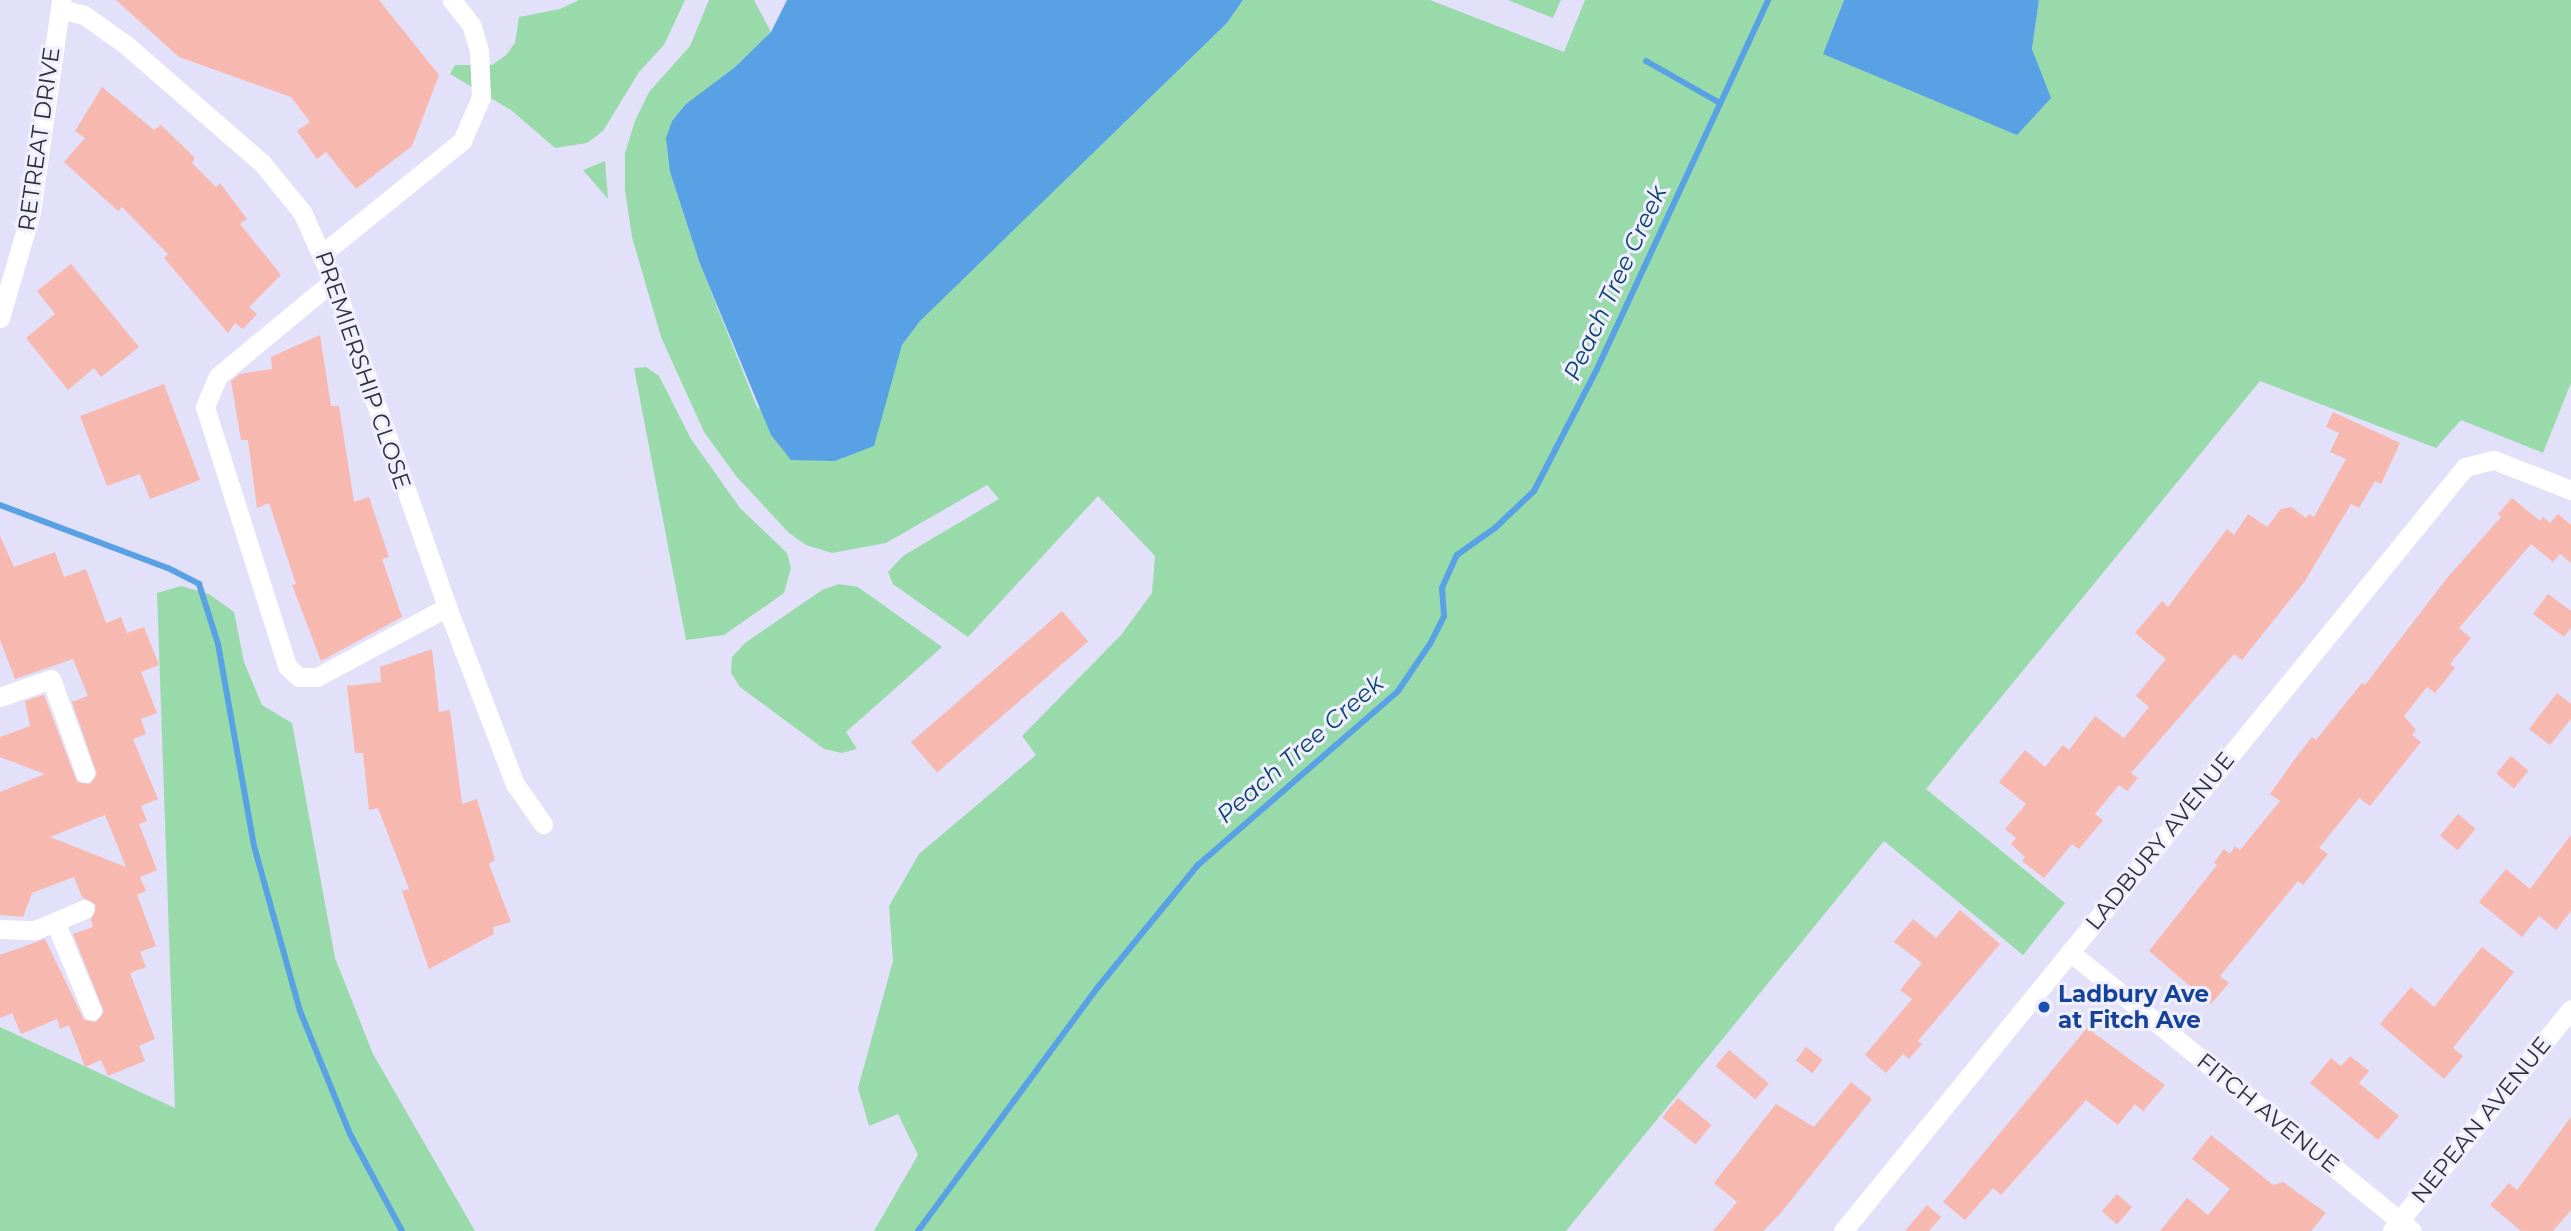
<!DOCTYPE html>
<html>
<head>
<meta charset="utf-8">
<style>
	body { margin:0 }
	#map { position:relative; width:2571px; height:1231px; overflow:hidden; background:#e3e0f9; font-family:Montserrat,sans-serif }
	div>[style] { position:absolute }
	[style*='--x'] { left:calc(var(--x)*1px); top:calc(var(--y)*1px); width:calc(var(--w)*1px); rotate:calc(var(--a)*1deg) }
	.green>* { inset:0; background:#99daab }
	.water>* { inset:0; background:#58a1e5 }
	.stream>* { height:6px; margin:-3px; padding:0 3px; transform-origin:3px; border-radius:3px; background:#58a1e5 }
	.building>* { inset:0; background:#f7b8af; transform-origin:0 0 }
	.street>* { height:19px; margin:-9.5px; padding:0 9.5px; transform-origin:9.5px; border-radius:9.5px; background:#fff }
	.dots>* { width:19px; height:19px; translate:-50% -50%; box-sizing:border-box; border:4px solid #f0effe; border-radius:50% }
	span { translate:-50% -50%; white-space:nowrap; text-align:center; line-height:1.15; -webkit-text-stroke:6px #f0effe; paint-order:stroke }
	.street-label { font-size:23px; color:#2f2e37 }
	.transit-label { font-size:23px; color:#164399; font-weight:700 }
	.left { translate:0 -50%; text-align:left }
	.water-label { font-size:24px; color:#0c426f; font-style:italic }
</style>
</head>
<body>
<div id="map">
	<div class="green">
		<i style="clip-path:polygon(579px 0,685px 0,664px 45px,639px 72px,603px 131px,587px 143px,555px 148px,511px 110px,450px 74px,455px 65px,492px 65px,506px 55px,515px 43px,519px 17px,560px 9px)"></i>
		<i style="clip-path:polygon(709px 0,754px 0,771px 32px,734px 68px,670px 172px,700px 264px,757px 407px,835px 461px,873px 446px,902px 345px,920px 320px,1227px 23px,1243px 0,1430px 0,1564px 52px,1585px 0,1844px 0,1824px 53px,2050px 98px,2032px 49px,2039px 0,2571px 0,2571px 383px,2543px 453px,2461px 420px,2436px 448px,2260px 381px,1926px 789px,2065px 903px,2023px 955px,1884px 841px,1566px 1231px,874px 1231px,918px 1155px,898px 1114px,869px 1126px,858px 1088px,893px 961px,889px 906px,919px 854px,1036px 755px,1022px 736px,1121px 635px,1152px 593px,1155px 556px,1098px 496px,968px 637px,893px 584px,888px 572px,903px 556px,999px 499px,987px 485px,886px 543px,832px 553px,806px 545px,789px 533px,736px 476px,704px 432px,661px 337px,632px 237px,625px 190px,625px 153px,635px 121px,649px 92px,690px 46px)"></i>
		<i style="clip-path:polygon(1508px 0,1561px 0,1553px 18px)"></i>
		<i style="clip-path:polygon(605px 161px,608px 199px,583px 170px)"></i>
		<i style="clip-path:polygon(646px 367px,659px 376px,691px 439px,740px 508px,787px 553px,791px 568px,784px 593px,724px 635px,686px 640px,634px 368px)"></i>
		<i style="clip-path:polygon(839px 584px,858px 587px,942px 647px,846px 732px,857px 749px,842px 753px,824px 749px,740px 687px,731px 673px,732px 657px,745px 643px,822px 590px)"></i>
		<i style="clip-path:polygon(181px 586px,209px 594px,234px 612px,244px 662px,262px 705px,292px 723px,335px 958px,373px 1054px,475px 1231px,0 1231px,0 1027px,175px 1108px,157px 593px)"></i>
	</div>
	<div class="water">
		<i style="clip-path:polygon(787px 0,1243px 0,1227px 23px,920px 321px,902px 345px,874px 446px,835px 461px,791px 460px,771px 435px,700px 264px,670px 172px,666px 138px,672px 121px,686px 104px,734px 68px,771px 32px)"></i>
		<i style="clip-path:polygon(1844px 0,2039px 0,2032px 49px,2051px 98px,2017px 135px,1823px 54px)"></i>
	</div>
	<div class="stream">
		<i style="--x:1646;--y:61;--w:85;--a:29.6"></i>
		<i style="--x:0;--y:505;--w:179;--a:20.6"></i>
		<i style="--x:168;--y:568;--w:35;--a:27"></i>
		<i style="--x:199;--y:584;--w:63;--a:72.4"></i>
		<i style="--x:218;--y:644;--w:205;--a:79.9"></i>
		<i style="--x:254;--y:846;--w:171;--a:74.4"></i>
		<i style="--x:300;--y:1011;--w:133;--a:67.9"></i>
		<i style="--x:350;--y:1134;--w:110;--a:61.8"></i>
		<i style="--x:918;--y:1231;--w:303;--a:-53.6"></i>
		<i style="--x:1098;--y:987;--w:158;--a:-50.7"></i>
		<i style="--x:1198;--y:865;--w:265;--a:-41"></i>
		<i style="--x:1398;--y:691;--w:57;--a:-55.8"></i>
		<i style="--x:1430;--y:644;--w:31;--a:-63"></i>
		<i style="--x:1444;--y:616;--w:28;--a:-94"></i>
		<i style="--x:1442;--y:588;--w:36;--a:-66"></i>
		<i style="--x:1457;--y:555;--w:47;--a:-35.4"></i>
		<i style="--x:1495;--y:528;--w:54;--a:-43.5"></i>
		<i style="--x:1534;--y:491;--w:137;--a:-62.7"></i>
		<i style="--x:1597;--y:369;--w:407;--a:-65.1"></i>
	</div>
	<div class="building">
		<i style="clip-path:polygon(116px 0,379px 0,439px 75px,412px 146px,356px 189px,326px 152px,317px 159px,297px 131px,310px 122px,291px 97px,179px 57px)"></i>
		<i style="clip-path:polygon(102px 87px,154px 130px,161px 125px,195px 158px,192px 163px,216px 187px,220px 183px,247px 219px,240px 224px,281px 275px,249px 307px,257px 314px,243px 329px,235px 323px,228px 333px,164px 258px,168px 254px,122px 207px,118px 211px,64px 162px,85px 138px,75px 131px)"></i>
		<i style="clip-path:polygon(71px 264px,139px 347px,101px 377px,94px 368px,68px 390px,26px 338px,55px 314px,37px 291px)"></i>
		<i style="clip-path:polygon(320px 335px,331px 406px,339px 406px,354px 502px,369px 497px,389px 557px,382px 559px,402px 617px,321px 661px,292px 585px,296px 584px,269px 503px,257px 508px,248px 440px,241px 440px,231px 381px,240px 374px,272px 369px,271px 357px)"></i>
		<i style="clip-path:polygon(164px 384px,200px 480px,150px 499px,140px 474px,107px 486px,80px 416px)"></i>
		<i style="clip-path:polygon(2333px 412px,2400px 443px,2381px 484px,2375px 481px,2359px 508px,2351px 504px,2305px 581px,2242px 660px,2234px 654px,2131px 773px,2138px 778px,2127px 791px,2119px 785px,2095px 814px,2103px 820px,2079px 849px,2072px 844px,2044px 878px,2022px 861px,2025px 857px,2011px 844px,2016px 838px,2005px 829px,2026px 804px,1999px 782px,2025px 750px,2045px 767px,2063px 745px,2069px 750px,2095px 716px,2124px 738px,2149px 707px,2136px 696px,2166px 659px,2135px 633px,2162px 601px,2168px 607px,2227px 529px,2234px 535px,2248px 514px,2267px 527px,2281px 509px,2291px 507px,2306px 518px,2309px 514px,2314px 517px,2346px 459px,2330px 452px,2339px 433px,2326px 427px)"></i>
		<i style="clip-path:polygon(2512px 498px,2540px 521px,2543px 517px,2550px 523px,2558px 514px,2571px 525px,2571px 563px,2560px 554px,2553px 562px,2531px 544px,2459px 628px,2471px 638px,2450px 664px,2455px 668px,2435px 693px,2427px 687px,2404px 716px,2416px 730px,2412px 735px,2421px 742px,2370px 806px,2359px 798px,2319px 848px,2328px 854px,2303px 885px,2298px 881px,2220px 976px,2229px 983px,2211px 1004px,2149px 951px,2217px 865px,2214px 863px,2224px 849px,2230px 854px,2235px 846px,2240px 850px,2280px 801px,2270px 794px,2297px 756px,2312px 737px,2316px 740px,2362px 683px,2365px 685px,2447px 578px,2501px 517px,2498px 514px)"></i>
		<i style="clip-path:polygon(evenodd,0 536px,14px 567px,55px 552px,64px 577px,86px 569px,106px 623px,121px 617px,127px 633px,144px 627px,159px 665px,141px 672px,157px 713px,141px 719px,146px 734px,133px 739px,158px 799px,141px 806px,147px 821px,139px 824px,157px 870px,140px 877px,146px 891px,137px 895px,156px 946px,140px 952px,146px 967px,130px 973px,155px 1039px,139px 1046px,145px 1061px,108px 1076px,101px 1060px,85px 1067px,69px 1025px,60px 1029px,57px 1019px,21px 1034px,12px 1013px,0 1018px,0 955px,45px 939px,84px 1020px,96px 1022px,104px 1012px,73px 934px,93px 927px,91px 920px,96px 905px,82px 897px,74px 877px,32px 893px,23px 917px,0 915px,0 792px,45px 774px,0 757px,0 737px,30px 726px,25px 701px,44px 695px,77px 782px,90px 784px,97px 774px,72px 702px,88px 696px,73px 659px,15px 679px,0 640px,0 536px,105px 815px,126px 867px,50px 837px,105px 815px)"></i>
		<i style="clip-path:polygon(2548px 594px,2571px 611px,2571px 628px,2564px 637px,2533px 614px)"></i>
		<i style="left:1062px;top:611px;width:40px;height:200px;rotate:49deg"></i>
		<i style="clip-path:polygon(432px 649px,439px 712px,450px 710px,462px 804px,477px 799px,495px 860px,489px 864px,511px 922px,493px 927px,494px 934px,429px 969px,402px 891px,409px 889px,378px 808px,369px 810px,363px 753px,355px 753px,347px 686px,381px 682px,380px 667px)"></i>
		<i style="clip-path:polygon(2557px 693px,2571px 704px,2571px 719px,2550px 745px,2529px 729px)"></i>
		<i style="left:2511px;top:756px;width:23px;height:23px;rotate:40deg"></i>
		<i style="left:2458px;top:814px;width:23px;height:28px;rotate:40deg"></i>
		<i style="clip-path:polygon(2571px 835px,2571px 911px,2556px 930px,2539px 916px,2522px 937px,2479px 902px,2506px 869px,2530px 889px)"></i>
		<i style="clip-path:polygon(1960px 910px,2000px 944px,1918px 1041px,1922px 1044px,1909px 1059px,1903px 1054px,1886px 1073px,1865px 1055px,1912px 999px,1900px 990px,1922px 963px,1894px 942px,1913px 919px,1936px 938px)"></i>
		<i style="clip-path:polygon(2482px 947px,2514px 972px,2453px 1048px,2463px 1056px,2444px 1079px,2380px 1024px,2411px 987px,2434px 1007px)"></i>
		<i style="clip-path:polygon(2087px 1028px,2165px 1085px,2143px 1111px,2135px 1104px,2118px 1125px,2086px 1100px,2001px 1195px,1993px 1188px,1965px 1220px,1943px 1202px)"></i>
		<i style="left:1806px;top:1047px;width:21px;height:17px;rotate:37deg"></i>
		<i style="left:1729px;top:1050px;width:52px;height:21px;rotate:40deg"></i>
		<i style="clip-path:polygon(2350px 1056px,2369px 1071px,2359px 1083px,2399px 1116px,2378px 1140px,2310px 1083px,2331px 1058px,2341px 1066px)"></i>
		<i style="clip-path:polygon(1851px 1082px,1872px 1099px,1780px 1214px,1763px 1231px,1713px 1231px,1737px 1202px,1714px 1183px,1776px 1104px,1814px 1127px)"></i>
		<i style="left:1678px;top:1098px;width:43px;height:25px;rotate:39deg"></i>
		<i style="clip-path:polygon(2571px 1117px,2571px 1210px,2553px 1231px,2521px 1231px,2490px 1205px,2509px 1183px,2517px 1190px)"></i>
		<i style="clip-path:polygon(2211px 1135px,2273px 1185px,2283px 1182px,2326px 1213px,2311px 1231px,2160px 1231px,2187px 1198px,2208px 1215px,2230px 1189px,2192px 1159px)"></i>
		<i style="left:2117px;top:1194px;width:20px;height:23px;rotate:41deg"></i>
		<i style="clip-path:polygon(1927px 1205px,1941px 1217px,1929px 1231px,1905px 1231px)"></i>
	</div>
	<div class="street">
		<i style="--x:60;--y:9;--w:25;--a:14"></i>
		<i style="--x:84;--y:15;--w:50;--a:35.3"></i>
		<i style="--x:125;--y:44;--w:181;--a:41"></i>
		<i style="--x:262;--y:163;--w:63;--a:50.8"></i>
		<i style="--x:302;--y:212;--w:76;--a:65.8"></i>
		<i style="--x:333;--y:281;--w:345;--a:70.7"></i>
		<i style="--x:447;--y:607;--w:190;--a:69"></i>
		<i style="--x:515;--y:784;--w:49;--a:55"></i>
		<i style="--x:322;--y:254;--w:180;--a:-38.9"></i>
		<i style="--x:462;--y:141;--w:48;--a:-66.6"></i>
		<i style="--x:481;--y:97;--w:46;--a:-92.5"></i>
		<i style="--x:479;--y:51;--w:26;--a:-106"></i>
		<i style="--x:472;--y:26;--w:33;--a:-128"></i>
		<i style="--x:333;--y:281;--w:149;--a:140.4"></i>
		<i style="--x:218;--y:376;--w:34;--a:113"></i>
		<i style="--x:205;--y:407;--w:272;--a:72.4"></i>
		<i style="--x:287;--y:666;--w:16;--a:43"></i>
		<i style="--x:299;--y:677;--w:18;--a:0"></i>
		<i style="--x:317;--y:677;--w:148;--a:-28.3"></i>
		<i style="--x:0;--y:318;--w:110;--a:-73.7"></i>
		<i style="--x:31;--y:212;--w:214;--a:-81.9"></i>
		<i style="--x:0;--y:697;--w:54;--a:-19.4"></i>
		<i style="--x:51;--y:679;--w:100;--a:70.1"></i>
		<i style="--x:55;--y:922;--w:96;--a:67.4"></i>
		<i style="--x:0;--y:929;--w:35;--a:2"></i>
		<i style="--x:35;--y:930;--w:54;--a:-22.8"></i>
		<i style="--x:2070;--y:952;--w:441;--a:39.2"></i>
		<i style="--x:2392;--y:1230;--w:284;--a:-51"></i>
		<i style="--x:1843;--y:1231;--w:985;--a:-50.85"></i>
		<i style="--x:2465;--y:467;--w:30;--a:-14"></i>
		<i style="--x:2494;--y:460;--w:83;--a:21.3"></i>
	</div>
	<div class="dots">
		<i style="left:2044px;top:1007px;background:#1a4fb4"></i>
	</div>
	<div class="street-label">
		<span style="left:39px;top:139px;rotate:-82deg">RETREAT DRIVE</span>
		<span style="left:363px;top:370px;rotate:71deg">PREMIERSHIP CLOSE</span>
		<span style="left:2160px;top:841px;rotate:-51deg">LADBURY AVENUE</span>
		<span style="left:2268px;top:1113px;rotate:39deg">FITCH AVENUE</span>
		<span style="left:2481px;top:1120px;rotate:-51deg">NEPEAN AVENUE</span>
	</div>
	<div class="transit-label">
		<span class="left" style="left:2058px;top:1007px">Ladbury Ave<br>at Fitch Ave</span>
	</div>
	<div class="water-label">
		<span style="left:1615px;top:283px;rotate:-65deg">Peach Tree Creek</span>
		<span style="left:1300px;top:749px;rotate:-41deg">Peach Tree Creek</span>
	</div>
</div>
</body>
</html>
